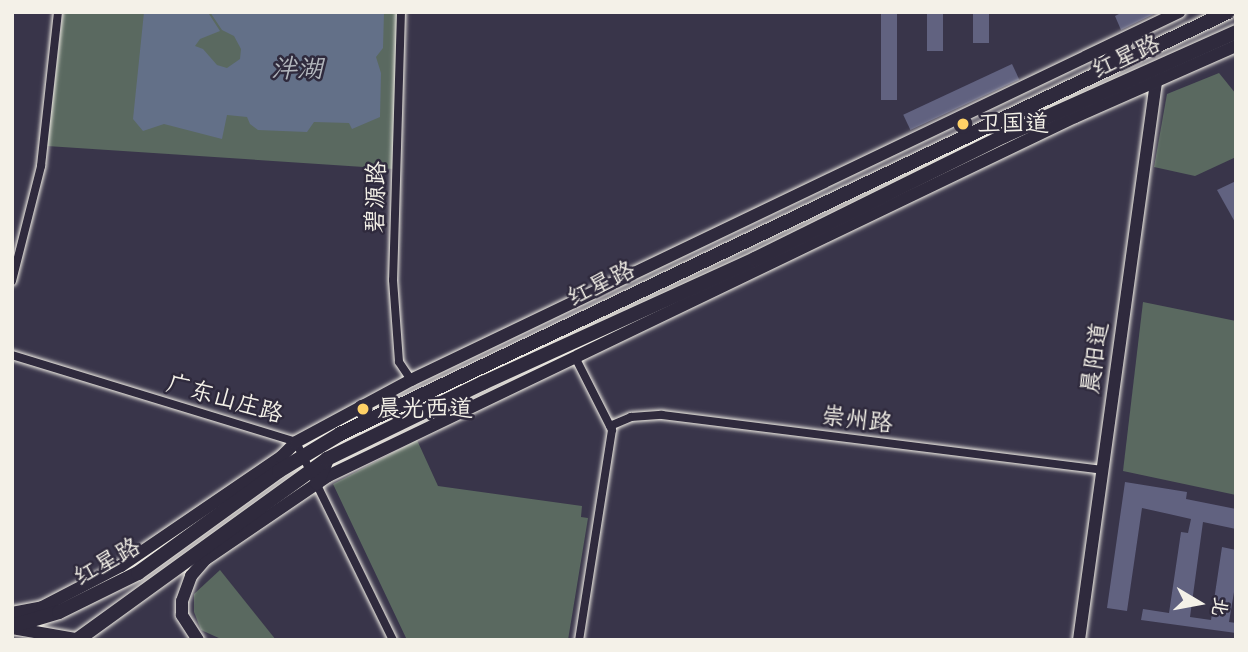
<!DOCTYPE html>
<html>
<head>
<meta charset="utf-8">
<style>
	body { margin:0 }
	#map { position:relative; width:1248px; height:652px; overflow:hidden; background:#39354a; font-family:Caveat,"LXGW WenKai TC",sans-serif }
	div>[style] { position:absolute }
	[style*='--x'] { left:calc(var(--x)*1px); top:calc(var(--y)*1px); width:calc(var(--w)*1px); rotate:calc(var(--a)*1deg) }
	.green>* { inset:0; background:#5a6960 }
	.water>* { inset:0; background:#637088 }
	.building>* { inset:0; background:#616280; transform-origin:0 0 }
	.roads { filter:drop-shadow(0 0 2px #f4f1e8) drop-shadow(0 0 2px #f4f1e8) }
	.street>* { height:8px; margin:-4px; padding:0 4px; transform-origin:4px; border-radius:4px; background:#2f2a3d }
	.secondary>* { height:12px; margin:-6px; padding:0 6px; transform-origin:6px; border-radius:6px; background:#2f2a3d }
	.primary>* { height:12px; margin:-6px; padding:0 6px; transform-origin:6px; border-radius:6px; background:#2f2a3d }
	.highway>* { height:14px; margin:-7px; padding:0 7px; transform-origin:7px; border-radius:7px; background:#2f2a3d }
	.dots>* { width:19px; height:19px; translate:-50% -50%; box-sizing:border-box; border:4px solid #2f2a3d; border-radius:50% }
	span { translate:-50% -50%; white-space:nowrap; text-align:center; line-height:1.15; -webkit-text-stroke:5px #2f2a3d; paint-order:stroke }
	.street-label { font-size:24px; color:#f4f1e8 }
	.poi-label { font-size:24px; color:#f4f1e8 }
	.left { translate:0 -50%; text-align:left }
	.water-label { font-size:26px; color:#b3b7bd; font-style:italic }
	.frame { position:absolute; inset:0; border:14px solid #f4f1e8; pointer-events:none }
	.north { position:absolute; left:1164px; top:568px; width:70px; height:70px; -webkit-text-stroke:5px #2f2a3d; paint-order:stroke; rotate:100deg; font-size:19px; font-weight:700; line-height:28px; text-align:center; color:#f4f1e8 }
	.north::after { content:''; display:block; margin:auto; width:24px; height:32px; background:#f4f1e8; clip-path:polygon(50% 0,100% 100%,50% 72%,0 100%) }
</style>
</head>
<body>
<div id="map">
	<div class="green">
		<i style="clip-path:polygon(63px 12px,398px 12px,394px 169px,47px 146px)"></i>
		<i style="clip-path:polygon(1219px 73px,1236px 94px,1236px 157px,1195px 176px,1154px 167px,1167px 94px)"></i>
		<i style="clip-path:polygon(1143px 302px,1236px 321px,1236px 495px,1123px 471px)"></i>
		<i style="clip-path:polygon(417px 440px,438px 486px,582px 506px,581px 517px,588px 518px,568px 640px,407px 640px,333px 484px)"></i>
		<i style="clip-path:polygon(220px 570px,276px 640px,221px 639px,201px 630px,194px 612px,194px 594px)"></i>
	</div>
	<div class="water">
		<i style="clip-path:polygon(144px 12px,209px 14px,220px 31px,200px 39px,195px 46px,203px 49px,217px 65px,227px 68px,240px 59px,241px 49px,234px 36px,222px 30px,210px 12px,384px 12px,383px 48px,376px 57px,381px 73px,380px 117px,352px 129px,349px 123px,314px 122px,307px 132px,258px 130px,250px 124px,247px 117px,227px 115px,222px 139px,164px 124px,143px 131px,133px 119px)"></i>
	</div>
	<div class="building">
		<i style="left:881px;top:12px;width:16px;height:88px"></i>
		<i style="left:927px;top:12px;width:16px;height:39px"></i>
		<i style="left:973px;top:12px;width:16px;height:31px"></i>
		<i style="clip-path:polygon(1123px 12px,1158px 12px,1121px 30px,1115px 16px)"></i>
		<i style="left:1012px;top:64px;width:17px;height:120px;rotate:65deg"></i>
		<i style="clip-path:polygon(1236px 181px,1236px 224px,1217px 190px)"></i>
		<i style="clip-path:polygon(1125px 482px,1187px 492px,1186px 499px,1236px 509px,1236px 529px,1203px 522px,1190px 617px,1211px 620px,1222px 547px,1236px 550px,1236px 580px,1229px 622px,1236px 623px,1236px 633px,1141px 620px,1143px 609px,1169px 613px,1181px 532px,1188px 533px,1191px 519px,1169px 514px,1142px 508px,1127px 611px,1107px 608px)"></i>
	</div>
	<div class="roads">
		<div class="street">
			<i style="--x:401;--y:12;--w:268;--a:91.7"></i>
			<i style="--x:393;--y:280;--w:82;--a:85.8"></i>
			<i style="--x:399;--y:362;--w:22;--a:56"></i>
			<i style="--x:12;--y:281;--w:119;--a:-75.8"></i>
			<i style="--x:41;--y:166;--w:155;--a:-83.7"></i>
			<i style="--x:12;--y:355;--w:297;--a:17"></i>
			<i style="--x:296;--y:442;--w:220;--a:63.9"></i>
			<i style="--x:575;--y:357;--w:82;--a:63.1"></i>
			<i style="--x:612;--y:430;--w:213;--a:98.9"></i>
			<i style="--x:610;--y:426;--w:23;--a:-23"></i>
			<i style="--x:631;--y:417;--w:31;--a:-4"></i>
			<i style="--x:662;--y:415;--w:442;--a:7.1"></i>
		</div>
		<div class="secondary">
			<i style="--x:12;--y:628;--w:70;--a:9.9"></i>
			<i style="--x:1079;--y:640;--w:563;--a:-82.14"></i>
		</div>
		<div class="primary">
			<i style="--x:1095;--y:73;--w:45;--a:-45"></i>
			<i style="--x:12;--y:613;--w:31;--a:-11"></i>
			<i style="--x:42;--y:607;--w:89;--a:-27.4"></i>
			<i style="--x:121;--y:566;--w:194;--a:-34.3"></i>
			<i style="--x:281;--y:457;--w:21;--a:-45"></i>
			<i style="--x:296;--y:442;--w:131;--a:-28.3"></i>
			<i style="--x:411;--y:380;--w:852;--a:-25.6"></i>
			<i style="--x:198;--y:640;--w:30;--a:-123"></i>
			<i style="--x:182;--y:615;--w:14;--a:-90"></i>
			<i style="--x:182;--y:601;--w:27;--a:-70"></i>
			<i style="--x:191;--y:576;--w:23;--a:-49"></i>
			<i style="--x:206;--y:559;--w:148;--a:-34.2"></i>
			<i style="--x:328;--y:476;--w:829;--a:-25.67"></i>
			<i style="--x:1075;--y:117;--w:176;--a:-23.8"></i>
		</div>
		<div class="highway">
			<i style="--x:317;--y:483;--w:26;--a:-67"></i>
			<i style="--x:12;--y:626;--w:49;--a:-16.6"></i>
			<i style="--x:59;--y:612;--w:88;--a:-26.3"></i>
			<i style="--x:138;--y:573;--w:174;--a:-35.9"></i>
			<i style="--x:279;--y:471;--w:71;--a:-31.2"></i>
			<i style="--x:340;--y:434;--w:983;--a:-25.42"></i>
			<i style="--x:77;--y:640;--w:309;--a:-35.9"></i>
			<i style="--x:327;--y:459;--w:174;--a:-26"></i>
			<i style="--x:483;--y:383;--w:299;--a:-24.5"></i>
			<i style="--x:755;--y:259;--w:278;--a:-26.3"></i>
			<i style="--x:1004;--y:136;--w:254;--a:-24.1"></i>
		</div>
	</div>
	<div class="dots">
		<i style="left:963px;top:124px;background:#ffd166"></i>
		<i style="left:363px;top:409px;background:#ffd166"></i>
	</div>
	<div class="street-label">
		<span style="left:1126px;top:57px;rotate:-24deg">红星路</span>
		<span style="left:376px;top:197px;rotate:-88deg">碧源路</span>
		<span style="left:601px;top:284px;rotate:-26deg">红星路</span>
		<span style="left:1095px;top:358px;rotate:-82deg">晨阳道</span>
		<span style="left:225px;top:399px;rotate:16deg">广东山庄路</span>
		<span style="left:857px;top:420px;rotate:7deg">崇州路</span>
		<span style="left:107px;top:562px;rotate:-29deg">红星路</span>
	</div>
	<div class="poi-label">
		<span class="left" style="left:977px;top:124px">卫国道</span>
		<span class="left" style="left:377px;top:409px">晨光西道</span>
	</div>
	<div class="water-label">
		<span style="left:297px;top:69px">泮湖</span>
	</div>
	<div class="frame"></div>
	<div class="north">北</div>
</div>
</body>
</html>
